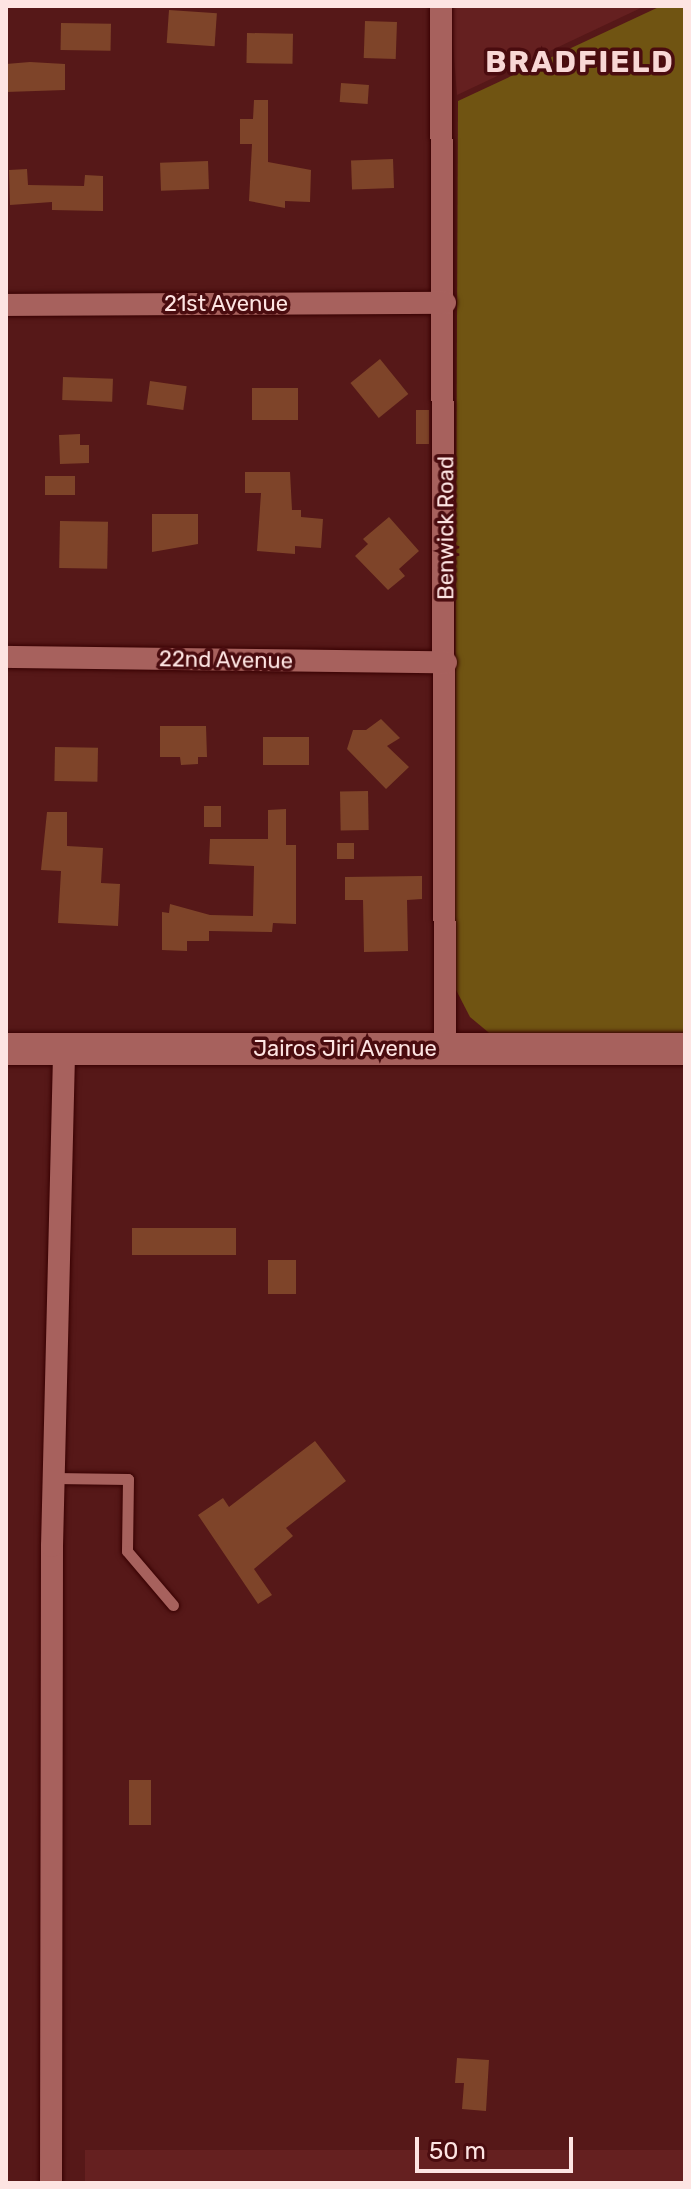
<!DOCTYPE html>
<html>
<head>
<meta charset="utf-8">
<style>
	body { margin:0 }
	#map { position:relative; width:691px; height:2189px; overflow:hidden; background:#561818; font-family:Rubik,sans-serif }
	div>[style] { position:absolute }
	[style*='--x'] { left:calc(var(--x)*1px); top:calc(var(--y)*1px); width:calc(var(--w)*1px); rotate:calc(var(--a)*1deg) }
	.built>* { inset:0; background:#652020; transform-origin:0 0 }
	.green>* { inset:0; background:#705412 }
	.building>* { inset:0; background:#7e4429; transform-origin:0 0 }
	.roads { filter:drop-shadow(0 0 2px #380002) drop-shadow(0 0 2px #380002) }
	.service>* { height:11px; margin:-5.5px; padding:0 5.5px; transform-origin:5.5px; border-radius:5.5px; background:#a7615d }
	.minor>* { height:22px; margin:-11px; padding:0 11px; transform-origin:11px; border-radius:11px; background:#a7615d }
	.secondary>* { height:32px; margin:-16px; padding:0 16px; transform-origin:16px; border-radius:16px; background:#a7615d }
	span { translate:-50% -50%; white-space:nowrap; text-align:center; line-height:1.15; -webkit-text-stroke:7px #4a0c0f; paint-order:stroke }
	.street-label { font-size:22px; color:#fde4e2 }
	.district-label { font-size:30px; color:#f8d7d5; font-weight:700; letter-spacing:2px }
	.frame { position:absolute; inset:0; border:8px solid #fde4e2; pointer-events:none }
	.scale { position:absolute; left:415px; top:2137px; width:158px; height:36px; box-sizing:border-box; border:4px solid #fde4e2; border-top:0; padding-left:10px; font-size:24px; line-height:28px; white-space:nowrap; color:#fde4e2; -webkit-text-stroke:6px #4a0c0f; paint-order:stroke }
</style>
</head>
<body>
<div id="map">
	<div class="built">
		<i style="clip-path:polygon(450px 6px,645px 6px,457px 95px)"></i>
		<i style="left:685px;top:2150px;width:33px;height:600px;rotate:90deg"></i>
	</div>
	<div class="green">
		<i style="clip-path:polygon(661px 6px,685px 6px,685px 1037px,494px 1037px,470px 1017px,454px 986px,458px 101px)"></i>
	</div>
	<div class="building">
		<i style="left:169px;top:10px;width:48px;height:33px;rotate:4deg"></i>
		<i style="left:365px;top:21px;width:32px;height:37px;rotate:2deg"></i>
		<i style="left:61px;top:23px;width:50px;height:27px;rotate:1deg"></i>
		<i style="left:247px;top:33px;width:46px;height:30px;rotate:1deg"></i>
		<i style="clip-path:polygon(30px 62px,65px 64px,65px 90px,6px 92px,6px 64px)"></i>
		<i style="left:341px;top:83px;width:28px;height:19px;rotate:4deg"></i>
		<i style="clip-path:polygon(254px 100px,268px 100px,268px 162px,311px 170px,310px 202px,285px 201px,285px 208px,249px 201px,252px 144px,240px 144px,240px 119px,253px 119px)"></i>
		<i style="left:393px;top:159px;width:29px;height:42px;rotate:88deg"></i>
		<i style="left:208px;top:161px;width:28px;height:48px;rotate:88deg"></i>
		<i style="clip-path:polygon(27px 169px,28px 185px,84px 186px,85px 175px,103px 176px,103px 211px,52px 210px,52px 202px,10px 205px,9px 170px)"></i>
		<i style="left:380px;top:359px;width:45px;height:38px;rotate:51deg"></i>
		<i style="left:63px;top:377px;width:50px;height:23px;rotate:2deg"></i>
		<i style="left:150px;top:381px;width:37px;height:24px;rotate:8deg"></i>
		<i style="left:252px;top:388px;width:46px;height:32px"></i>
		<i style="left:416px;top:410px;width:13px;height:34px"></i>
		<i style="clip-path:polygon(80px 434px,80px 445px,89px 445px,89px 463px,60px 464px,59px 435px)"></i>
		<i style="clip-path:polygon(245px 472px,290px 472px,292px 510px,301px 510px,301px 517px,323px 519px,321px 548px,295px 546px,295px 554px,257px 551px,261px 493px,245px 493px)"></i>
		<i style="left:45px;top:476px;width:30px;height:19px"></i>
		<i style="clip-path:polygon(152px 514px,198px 514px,198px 544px,152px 552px)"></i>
		<i style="clip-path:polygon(389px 517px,419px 551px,399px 569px,405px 576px,388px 590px,355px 556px,368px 544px,363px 539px)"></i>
		<i style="left:60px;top:521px;width:48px;height:47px;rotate:1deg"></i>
		<i style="clip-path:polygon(381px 719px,400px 738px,387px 746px,409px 767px,386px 789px,347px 749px,353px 730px,366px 730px)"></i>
		<i style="clip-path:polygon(160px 726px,206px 726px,207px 757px,198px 757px,198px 764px,181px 765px,180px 757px,160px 757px)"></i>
		<i style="left:309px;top:737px;width:28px;height:46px;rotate:90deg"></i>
		<i style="left:55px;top:747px;width:43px;height:34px;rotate:1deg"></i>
		<i style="left:368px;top:791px;width:39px;height:28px;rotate:89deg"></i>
		<i style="left:204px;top:806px;width:17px;height:21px"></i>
		<i style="clip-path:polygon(286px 809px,286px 845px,296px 845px,296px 924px,273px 923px,272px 932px,209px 931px,209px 941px,187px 941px,187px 951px,162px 950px,162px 912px,169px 913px,170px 904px,210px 915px,253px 916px,254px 866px,209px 864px,210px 839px,268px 839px,268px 810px)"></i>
		<i style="clip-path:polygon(47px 812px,67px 812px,67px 846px,103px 848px,101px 883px,120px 884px,118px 926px,58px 923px,61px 871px,41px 870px)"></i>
		<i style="left:337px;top:843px;width:17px;height:16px"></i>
		<i style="clip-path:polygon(422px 876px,422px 899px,407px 900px,408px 951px,364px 952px,363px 900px,345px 900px,345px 877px)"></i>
		<i style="left:236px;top:1228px;width:27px;height:104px;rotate:90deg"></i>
		<i style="left:268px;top:1260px;width:28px;height:34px"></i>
		<i style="clip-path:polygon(315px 1441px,346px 1481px,286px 1528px,293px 1536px,254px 1569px,272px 1595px,258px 1604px,198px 1515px,223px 1498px,229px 1507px)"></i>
		<i style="left:129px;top:1780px;width:22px;height:45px"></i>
		<i style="clip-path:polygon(457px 2058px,489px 2060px,486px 2111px,462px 2109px,464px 2083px,455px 2083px)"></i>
	</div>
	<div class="roads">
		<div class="service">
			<i style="--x:54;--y:1478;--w:74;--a:0.8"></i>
			<i style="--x:128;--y:1479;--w:72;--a:90.8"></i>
			<i style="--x:127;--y:1551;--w:71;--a:49.6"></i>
		</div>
		<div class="minor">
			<i style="--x:441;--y:6;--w:1043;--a:89.78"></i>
			<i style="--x:6;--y:305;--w:439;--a:-0.3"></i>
			<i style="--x:6;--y:657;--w:440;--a:0.7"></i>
			<i style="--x:51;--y:2183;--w:637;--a:-89.91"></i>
			<i style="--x:52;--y:1546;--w:496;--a:-88.6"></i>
		</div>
		<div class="secondary">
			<i style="--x:6;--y:1049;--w:679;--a:0"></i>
		</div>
	</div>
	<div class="street-label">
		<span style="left:226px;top:304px">21st Avenue</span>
		<span style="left:446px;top:528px;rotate:-90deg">Benwick Road</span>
		<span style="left:226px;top:660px;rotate:1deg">22nd Avenue</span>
		<span style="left:345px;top:1049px">Jairos Jiri Avenue</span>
	</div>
	<div class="district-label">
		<span style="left:580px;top:62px">BRADFIELD</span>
	</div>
	<div class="frame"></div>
	<div class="scale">50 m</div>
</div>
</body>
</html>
